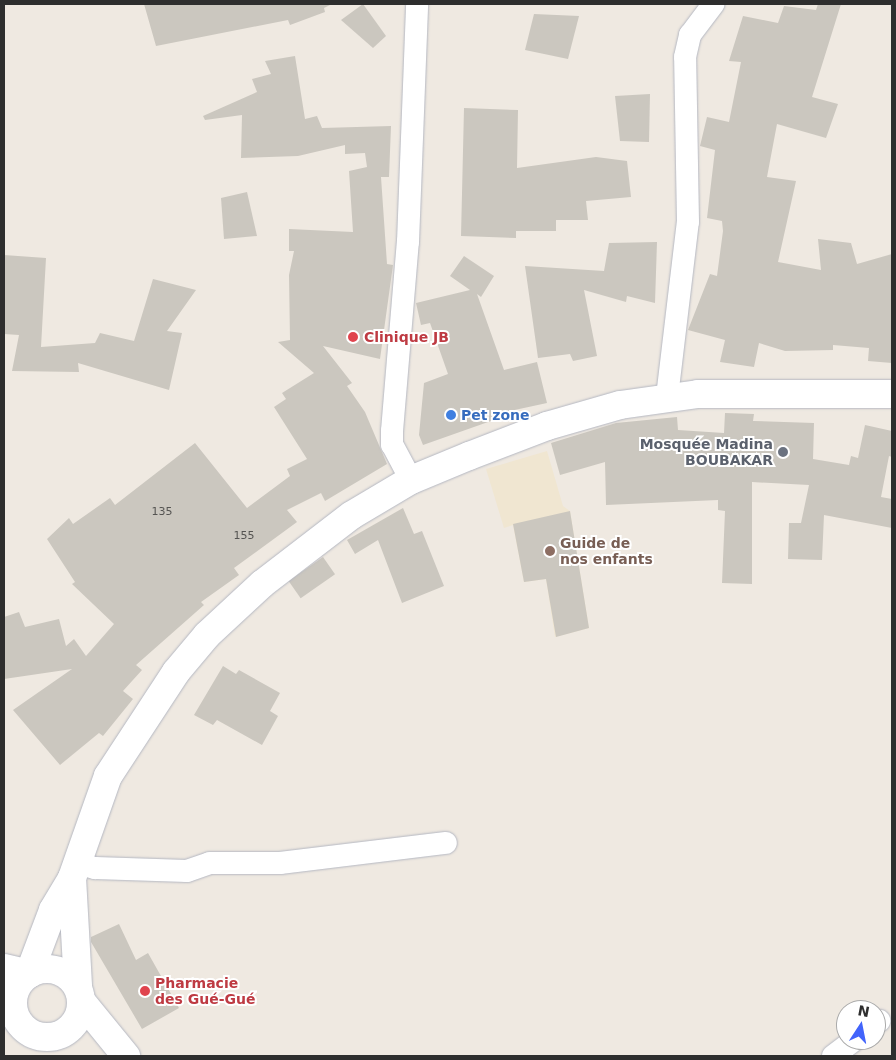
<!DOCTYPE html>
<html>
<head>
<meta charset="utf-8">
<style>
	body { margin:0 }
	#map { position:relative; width:896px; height:1060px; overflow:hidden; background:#efe9e1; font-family:"DejaVu Sans",sans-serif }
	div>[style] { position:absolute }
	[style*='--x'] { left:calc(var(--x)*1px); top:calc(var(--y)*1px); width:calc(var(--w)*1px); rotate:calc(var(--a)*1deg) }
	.education>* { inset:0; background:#f0e6d1 }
	.building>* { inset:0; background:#cbc7bf; transform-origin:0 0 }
	.roads { filter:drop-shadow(0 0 1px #b4b7c1) drop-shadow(0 0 1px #b4b7c1) }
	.minor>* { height:22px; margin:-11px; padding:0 11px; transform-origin:11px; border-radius:11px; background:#fff }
	.secondary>* { height:28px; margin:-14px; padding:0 14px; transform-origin:14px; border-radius:14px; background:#fff }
	.secondary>.ring { margin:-14px; padding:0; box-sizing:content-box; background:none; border:28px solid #fff; border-radius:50% }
	.dots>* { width:14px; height:14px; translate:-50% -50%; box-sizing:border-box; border:2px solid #fff; border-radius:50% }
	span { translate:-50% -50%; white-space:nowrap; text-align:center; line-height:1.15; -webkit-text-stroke:4px #fff; paint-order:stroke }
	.number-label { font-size:11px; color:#555452 }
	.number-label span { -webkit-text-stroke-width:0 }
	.health-label { font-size:14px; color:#be3a42; font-weight:700 }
	.left { translate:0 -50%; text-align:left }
	.shop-label { font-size:14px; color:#366cbe; font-weight:700 }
	.worship-label { font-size:14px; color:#5b616d; font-weight:700 }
	.right { translate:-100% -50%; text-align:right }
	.education-label { font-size:14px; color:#785e54; font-weight:700 }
	.frame { position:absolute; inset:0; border:5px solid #2e2e2e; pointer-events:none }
	.north { position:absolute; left:836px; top:1000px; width:50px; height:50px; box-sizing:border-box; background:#fff; border:1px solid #ababab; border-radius:50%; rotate:11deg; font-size:14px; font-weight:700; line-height:20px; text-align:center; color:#2e2e2e }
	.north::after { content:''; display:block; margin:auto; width:18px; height:22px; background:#4264fb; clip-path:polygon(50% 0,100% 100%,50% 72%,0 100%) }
</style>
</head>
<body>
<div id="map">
	<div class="education">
		<i style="clip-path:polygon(547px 451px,563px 506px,570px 511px,589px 628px,555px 637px,546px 579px,524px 582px,513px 525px,504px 528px,486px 469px)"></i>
	</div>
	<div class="building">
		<i style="clip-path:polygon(144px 4px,332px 4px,324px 8px,325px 12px,290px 25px,288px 20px,156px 46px)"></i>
		<i style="clip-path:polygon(363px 4px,386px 36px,373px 48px,341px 20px)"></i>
		<i style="clip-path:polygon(818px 4px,841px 4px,812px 97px,838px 104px,826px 138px,777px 124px,767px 177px,796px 181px,778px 262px,821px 270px,818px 239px,851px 243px,857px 264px,892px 254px,892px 363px,868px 361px,869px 348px,833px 345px,833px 350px,785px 351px,759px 343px,754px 367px,720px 362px,725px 340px,688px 330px,710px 274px,717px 276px,723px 231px,722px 221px,707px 218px,715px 150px,700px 146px,707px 117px,729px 122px,741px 62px,729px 61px,743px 16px,778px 23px,784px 6px,816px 10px)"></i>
		<i style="clip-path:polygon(534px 14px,579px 16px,568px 59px,525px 50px)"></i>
		<i style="clip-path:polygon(295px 56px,305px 119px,317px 116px,322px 128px,391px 126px,389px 177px,381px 177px,387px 264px,393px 265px,380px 359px,323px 346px,352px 383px,347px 386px,365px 412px,387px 464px,325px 501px,321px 493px,287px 510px,297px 522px,234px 568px,239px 575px,201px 602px,204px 605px,136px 665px,142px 670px,123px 691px,133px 699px,103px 736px,99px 733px,60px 765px,13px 710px,72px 669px,4px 679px,4px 617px,19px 612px,25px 627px,59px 619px,66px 646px,74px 639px,86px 656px,114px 624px,72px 584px,75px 582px,47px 539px,69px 518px,73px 524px,110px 498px,115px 505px,195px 443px,247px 508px,290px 476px,287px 469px,307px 459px,274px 407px,286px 399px,282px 393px,314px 373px,278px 342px,290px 340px,289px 275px,294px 251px,289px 251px,289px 229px,353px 232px,349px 171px,367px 167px,365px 153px,345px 154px,345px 145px,298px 156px,241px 158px,242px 115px,205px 120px,203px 116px,257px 92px,252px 79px,271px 74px,265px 61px)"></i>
		<i style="clip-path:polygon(650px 94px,649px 142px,620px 141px,615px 96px)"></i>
		<i style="clip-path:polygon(464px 108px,518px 110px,517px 168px,596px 157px,627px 161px,631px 197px,586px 201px,588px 220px,556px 220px,556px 231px,516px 231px,516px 238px,461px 236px)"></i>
		<i style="clip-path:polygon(247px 192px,257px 236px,224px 239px,221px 198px)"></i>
		<i style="clip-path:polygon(657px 242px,655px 303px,627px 296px,626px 302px,584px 290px,597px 356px,573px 361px,570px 354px,538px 358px,525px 266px,604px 271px,609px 243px)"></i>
		<i style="clip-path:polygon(4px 255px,46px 258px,41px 347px,95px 343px,100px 333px,134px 341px,153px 279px,196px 290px,167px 331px,182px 333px,169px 390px,78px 363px,79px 372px,12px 371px,19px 335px,4px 334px)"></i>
		<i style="clip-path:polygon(464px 256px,494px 276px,481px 297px,477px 294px,504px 370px,537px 362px,547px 403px,510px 411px,511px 414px,423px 445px,419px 435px,424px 383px,448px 374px,430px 323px,421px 325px,416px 303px,470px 290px,450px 276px)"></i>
		<i style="clip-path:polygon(725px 413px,754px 414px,753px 421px,814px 423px,813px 459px,849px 465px,851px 456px,858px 458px,865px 425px,892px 431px,892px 457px,889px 456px,881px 497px,892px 499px,892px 528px,824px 515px,822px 560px,788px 559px,789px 523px,801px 523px,809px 485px,752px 482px,752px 584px,722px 583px,725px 511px,718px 510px,718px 500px,606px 505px,605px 462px,560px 475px,551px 443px,616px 423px,677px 417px,678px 430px,724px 433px)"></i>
		<i style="clip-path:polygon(403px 508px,414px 534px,422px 531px,444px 586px,402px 603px,378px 540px,355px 554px,347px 540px)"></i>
		<i style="clip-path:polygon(570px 511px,589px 628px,556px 637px,546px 579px,524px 582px,513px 524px)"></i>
		<i style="left:323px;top:557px;width:21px;height:42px;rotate:55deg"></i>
		<i style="clip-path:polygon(223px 666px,236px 674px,239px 670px,280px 693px,270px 711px,278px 716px,262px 745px,217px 720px,213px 725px,194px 715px)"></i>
		<i style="clip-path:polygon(119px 924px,136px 960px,148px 953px,179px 1008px,142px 1029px,91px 942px,91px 937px)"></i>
	</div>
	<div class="roads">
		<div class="minor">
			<i style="--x:667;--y:397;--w:176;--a:-83.2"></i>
			<i style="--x:688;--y:222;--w:165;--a:-91"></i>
			<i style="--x:685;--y:57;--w:23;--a:-77"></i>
			<i style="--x:690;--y:35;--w:39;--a:-53"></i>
			<i style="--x:411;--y:480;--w:40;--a:-118"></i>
			<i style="--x:392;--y:445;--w:14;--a:-90"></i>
			<i style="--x:392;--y:431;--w:190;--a:-85.2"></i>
			<i style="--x:408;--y:242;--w:238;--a:-87.8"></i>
			<i style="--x:77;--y:863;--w:19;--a:16"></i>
			<i style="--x:95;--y:868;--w:92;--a:1.9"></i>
			<i style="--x:187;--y:871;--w:24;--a:-19"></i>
			<i style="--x:210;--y:863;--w:70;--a:0"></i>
			<i style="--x:280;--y:863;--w:167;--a:-6.9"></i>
			<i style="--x:876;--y:1023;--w:4;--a:-34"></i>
			<i style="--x:833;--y:1056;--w:26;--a:-37"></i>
		</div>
		<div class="secondary">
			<i style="--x:72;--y:878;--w:109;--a:86.8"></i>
			<i style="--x:4;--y:968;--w:26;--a:13"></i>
			<i style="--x:29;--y:974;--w:68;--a:-69.4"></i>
			<i style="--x:53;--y:910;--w:37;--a:-59"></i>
			<i style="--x:72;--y:878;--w:108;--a:-70.6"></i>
			<i style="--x:108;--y:776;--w:124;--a:-56.8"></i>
			<i style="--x:176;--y:672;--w:48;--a:-50"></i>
			<i style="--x:207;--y:635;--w:75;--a:-42.8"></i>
			<i style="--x:262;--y:584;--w:113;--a:-37.5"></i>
			<i style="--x:352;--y:515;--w:69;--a:-30.7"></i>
			<i style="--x:411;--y:480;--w:63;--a:-22.5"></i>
			<i style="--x:469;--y:456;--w:84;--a:-21"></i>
			<i style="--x:547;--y:426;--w:76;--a:-16"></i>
			<i style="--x:620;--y:405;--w:79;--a:-8"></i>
			<i style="--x:698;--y:394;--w:194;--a:0"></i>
			<i class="ring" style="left:13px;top:969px;width:40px;height:40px"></i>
			<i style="--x:82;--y:1002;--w:70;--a:50.8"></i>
		</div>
	</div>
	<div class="dots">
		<i style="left:353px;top:337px;background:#e0444e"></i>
		<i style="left:451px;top:415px;background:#3f7fe0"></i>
		<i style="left:783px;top:452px;background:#6b7280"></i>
		<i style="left:550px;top:551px;background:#8d6e63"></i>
		<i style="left:145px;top:991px;background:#e0444e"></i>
	</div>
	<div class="number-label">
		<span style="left:162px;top:512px">135</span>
		<span style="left:244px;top:536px">155</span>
	</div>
	<div class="health-label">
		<span class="left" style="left:364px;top:337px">Clinique JB</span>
		<span class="left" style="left:155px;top:991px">Pharmacie<br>des Gué-Gué</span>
	</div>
	<div class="shop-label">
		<span class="left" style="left:461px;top:415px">Pet zone</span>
	</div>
	<div class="worship-label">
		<span class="right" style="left:773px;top:452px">Mosquée Madina<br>BOUBAKAR</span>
	</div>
	<div class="education-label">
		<span class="left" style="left:560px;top:551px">Guide de<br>nos enfants</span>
	</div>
	<div class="frame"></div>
	<div class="north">N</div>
</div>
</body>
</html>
